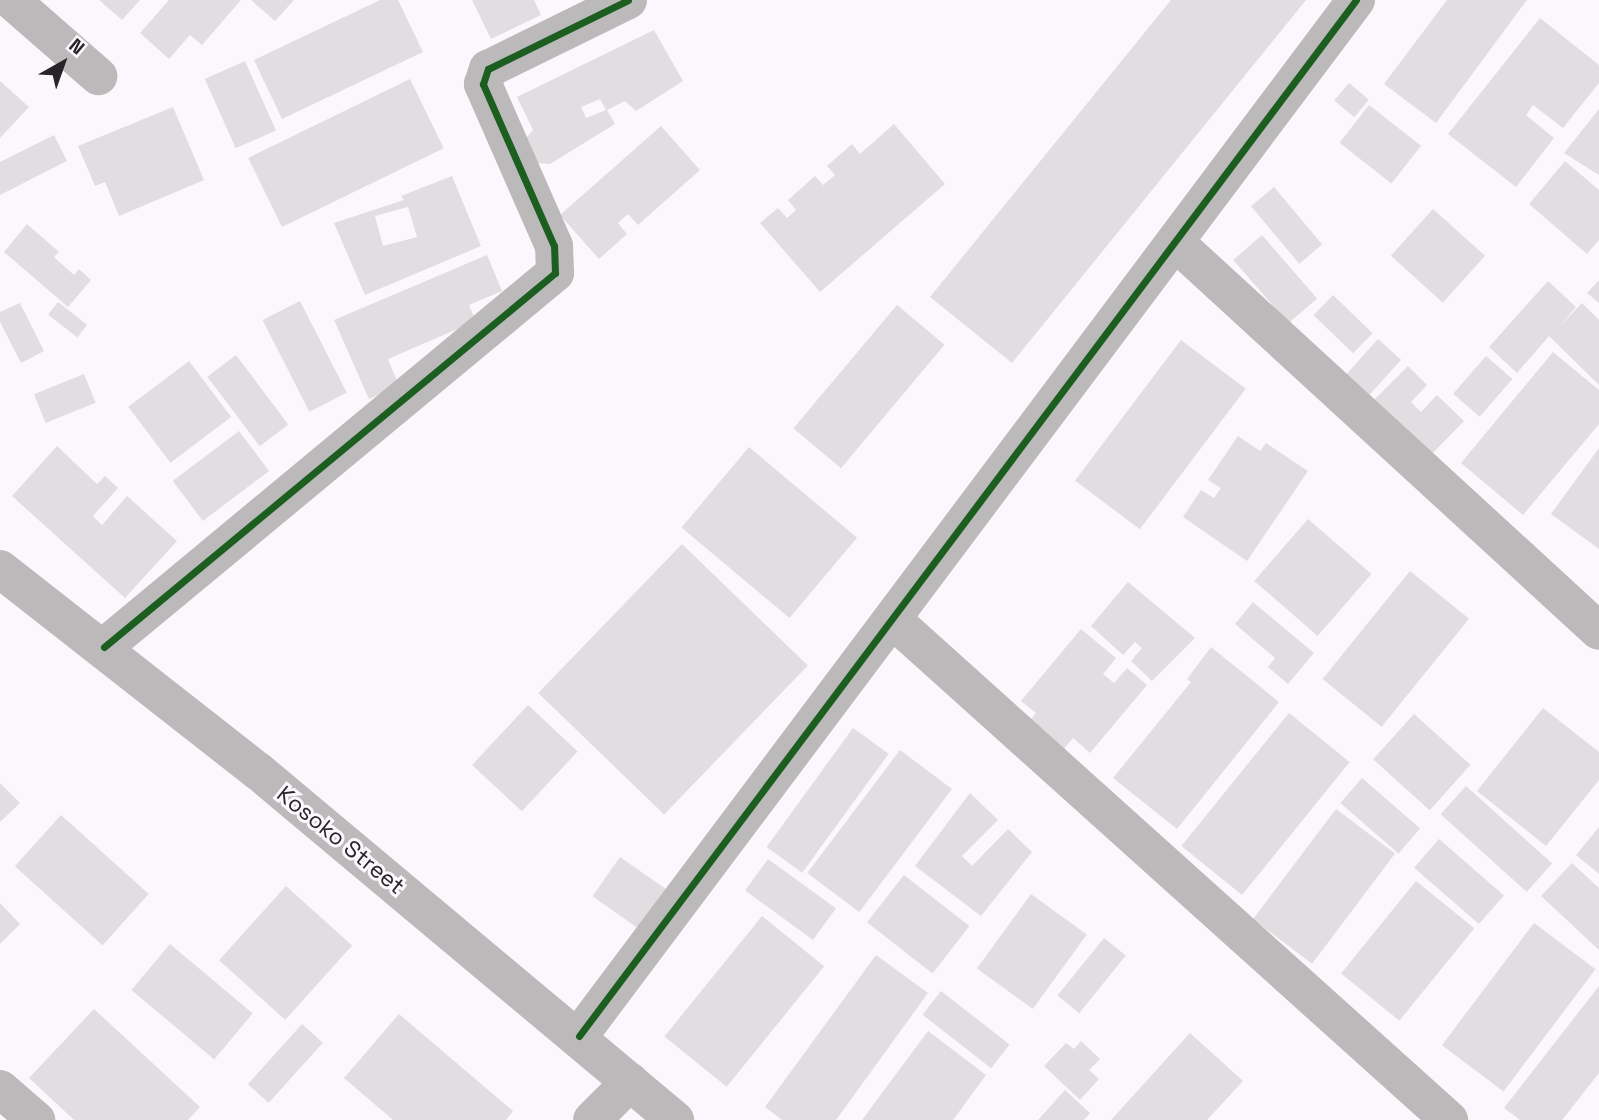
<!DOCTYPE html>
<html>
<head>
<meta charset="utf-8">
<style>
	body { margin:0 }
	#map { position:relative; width:1599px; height:1120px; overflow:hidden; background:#faf8fc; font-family:"Space Grotesk",sans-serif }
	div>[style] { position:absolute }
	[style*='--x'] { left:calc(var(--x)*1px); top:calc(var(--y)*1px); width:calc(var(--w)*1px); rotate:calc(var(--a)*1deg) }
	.building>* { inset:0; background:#e1dee1; transform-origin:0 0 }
	.minor>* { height:38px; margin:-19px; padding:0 19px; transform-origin:19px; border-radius:19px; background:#bcb9ba }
	.tertiary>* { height:38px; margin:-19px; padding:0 19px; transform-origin:19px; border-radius:19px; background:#bcb9ba }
	.cycleway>* { height:7px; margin:-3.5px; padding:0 3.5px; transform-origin:3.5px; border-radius:3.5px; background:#1b5e20 }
	span { translate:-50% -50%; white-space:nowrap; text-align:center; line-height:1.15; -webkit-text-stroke:6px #faf7fd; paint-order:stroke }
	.street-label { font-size:23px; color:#27242a }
	.north { position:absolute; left:28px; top:28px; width:70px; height:70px; -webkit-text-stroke:5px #faf7fd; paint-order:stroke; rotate:40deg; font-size:19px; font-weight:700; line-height:28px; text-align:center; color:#27242a }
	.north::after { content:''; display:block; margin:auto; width:24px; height:32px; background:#27242a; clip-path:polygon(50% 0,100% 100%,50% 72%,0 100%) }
</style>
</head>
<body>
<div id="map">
	<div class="building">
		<i style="clip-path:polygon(99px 0,140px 0,122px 20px)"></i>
		<i style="clip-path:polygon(169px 0,241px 0,202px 45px,190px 35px,169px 59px,140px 33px)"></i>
		<i style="clip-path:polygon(251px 0,294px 0,275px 21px)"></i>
		<i style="clip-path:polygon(380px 0,398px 0,423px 52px,282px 119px,254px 60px)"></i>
		<i style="clip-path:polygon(472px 0,534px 0,541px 15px,491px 39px)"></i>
		<i style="clip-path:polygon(1171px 0,1306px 0,1012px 363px,930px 297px)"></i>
		<i style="clip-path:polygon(1447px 0,1527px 0,1436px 123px,1384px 84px)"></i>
		<i style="clip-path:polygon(1540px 18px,1599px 65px,1599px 83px,1563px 128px,1533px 105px,1526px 115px,1554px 138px,1516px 187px,1448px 134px)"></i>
		<i style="clip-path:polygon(evenodd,654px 30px,683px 81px,636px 111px,625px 101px,607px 110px,615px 124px,550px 164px,538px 163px,526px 138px,533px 130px,517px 97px,654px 30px,600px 99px,606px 110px,586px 118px,581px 107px,600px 99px)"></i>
		<i style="left:245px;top:61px;width:76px;height:44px;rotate:66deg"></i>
		<i style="left:410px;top:79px;width:77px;height:180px;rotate:64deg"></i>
		<i style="clip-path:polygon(0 81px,29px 107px,0 138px)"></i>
		<i style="left:1349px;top:83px;width:26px;height:23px;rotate:40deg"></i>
		<i style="left:1369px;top:105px;width:66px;height:48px;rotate:38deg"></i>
		<i style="clip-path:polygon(173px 107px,204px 180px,119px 216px,105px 182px,95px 186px,78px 146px)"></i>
		<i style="clip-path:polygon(1599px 109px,1599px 175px,1564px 153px)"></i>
		<i style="clip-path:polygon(894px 124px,945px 184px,820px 292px,760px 223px,778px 208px,787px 218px,796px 210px,788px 200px,815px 176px,823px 185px,835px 175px,827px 166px,852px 144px,860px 154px)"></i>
		<i style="clip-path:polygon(661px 126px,700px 170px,638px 225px,628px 214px,618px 223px,627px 234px,599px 259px,560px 215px)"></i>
		<i style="clip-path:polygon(54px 135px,67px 161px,0 195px,0 162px)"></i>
		<i style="clip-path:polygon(1565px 161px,1599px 190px,1599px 240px,1587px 254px,1529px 204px)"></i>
		<i style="clip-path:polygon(evenodd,452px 176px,481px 246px,365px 295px,334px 223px,404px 200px,401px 196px,452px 176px,408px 207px,417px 237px,383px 246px,375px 216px,408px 207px)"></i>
		<i style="left:1274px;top:187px;width:75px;height:30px;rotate:50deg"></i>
		<i style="left:1433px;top:209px;width:70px;height:63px;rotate:42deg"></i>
		<i style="clip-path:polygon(27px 224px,59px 252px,54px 257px,74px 275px,79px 269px,91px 280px,68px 307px,4px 252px)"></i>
		<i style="left:1262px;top:235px;width:84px;height:38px;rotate:49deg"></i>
		<i style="clip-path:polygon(487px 255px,502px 291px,469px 305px,476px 321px,388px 359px,399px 386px,369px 399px,334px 320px)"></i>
		<i style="clip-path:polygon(1599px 280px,1599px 303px,1587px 293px)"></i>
		<i style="clip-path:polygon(1548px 281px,1576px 307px,1558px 328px,1582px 303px,1599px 320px,1599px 385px,1549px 336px,1517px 373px,1489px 347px)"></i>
		<i style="left:1333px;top:295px;width:55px;height:28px;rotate:44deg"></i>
		<i style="left:300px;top:301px;width:103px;height:42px;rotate:63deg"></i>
		<i style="left:58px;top:302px;width:37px;height:16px;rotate:38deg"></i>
		<i style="clip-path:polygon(20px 303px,44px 351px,21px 363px,0 322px,0 312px)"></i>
		<i style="left:897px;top:305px;width:62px;height:161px;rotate:40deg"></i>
		<i style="left:1378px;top:339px;width:31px;height:47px;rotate:42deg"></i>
		<i style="left:1181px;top:340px;width:81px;height:176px;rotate:37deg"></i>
		<i style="clip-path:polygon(1553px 352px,1599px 390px,1599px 424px,1523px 515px,1461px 463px)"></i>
		<i style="left:236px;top:355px;width:87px;height:36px;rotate:53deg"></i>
		<i style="left:1486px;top:356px;width:35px;height:50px;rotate:41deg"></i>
		<i style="left:189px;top:361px;width:70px;height:76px;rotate:53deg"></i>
		<i style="clip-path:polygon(1408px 366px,1427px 385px,1411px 402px,1421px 412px,1437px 395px,1464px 421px,1430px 456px,1373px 401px)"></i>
		<i style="left:84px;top:374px;width:31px;height:54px;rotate:68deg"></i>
		<i style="left:239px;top:431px;width:50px;height:83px;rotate:53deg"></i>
		<i style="clip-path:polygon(1238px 436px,1260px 451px,1266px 443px,1308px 471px,1247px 561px,1183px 517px,1201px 490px,1214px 498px,1221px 488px,1208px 480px)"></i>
		<i style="clip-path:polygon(57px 446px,97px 484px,105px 476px,118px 488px,93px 516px,102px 525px,127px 496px,177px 541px,125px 598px,12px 496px)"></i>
		<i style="left:749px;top:447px;width:141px;height:105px;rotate:40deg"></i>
		<i style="clip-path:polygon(1599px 448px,1599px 549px,1551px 514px)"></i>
		<i style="left:1308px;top:519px;width:84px;height:82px;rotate:41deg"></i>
		<i style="left:682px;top:544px;width:175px;height:207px;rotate:44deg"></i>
		<i style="left:1410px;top:571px;width:76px;height:139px;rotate:39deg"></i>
		<i style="clip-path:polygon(1128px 582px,1195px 638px,1152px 681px,1131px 661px,1142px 648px,1135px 642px,1123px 655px,1091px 626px)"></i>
		<i style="clip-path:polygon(1253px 602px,1314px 653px,1288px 684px,1268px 667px,1275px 658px,1235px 624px)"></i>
		<i style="clip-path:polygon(1081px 629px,1116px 658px,1103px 674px,1114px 683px,1127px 668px,1147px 685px,1090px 753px,1073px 738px,1059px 755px,1025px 726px,1036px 713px,1021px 701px)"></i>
		<i style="clip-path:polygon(1211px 647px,1279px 702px,1177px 829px,1113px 778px,1191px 682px,1187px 679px)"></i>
		<i style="left:528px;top:705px;width:68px;height:82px;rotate:43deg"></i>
		<i style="clip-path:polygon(1543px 708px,1599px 752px,1599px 780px,1546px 846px,1477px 791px)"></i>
		<i style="left:1289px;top:713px;width:78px;height:171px;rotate:39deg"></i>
		<i style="left:1414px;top:714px;width:76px;height:61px;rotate:42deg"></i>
		<i style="left:853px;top:728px;width:44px;height:147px;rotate:36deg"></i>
		<i style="left:900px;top:750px;width:65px;height:154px;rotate:37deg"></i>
		<i style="left:1362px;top:778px;width:77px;height:33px;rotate:41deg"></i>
		<i style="clip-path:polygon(0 783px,20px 803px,0 822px)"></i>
		<i style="left:1466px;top:786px;width:116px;height:38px;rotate:42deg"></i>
		<i style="clip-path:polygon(970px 793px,998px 820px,962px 856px,972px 866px,1008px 829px,1032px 852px,981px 916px,915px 866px)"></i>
		<i style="left:1336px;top:809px;width:74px;height:138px;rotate:37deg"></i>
		<i style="left:61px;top:815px;width:118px;height:69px;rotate:42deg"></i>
		<i style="clip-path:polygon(1599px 827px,1599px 874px,1576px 855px)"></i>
		<i style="left:1439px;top:839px;width:86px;height:38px;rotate:41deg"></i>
		<i style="left:620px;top:857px;width:62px;height:48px;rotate:35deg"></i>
		<i style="left:768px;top:859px;width:84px;height:39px;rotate:36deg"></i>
		<i style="clip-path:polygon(1572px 863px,1599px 888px,1599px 950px,1541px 896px)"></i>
		<i style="left:904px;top:875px;width:83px;height:60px;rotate:38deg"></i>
		<i style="left:1416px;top:881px;width:75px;height:119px;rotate:39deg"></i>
		<i style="left:286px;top:886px;width:89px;height:100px;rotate:42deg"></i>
		<i style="left:1031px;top:894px;width:69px;height:92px;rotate:36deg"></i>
		<i style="clip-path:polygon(0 903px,20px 924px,0 944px)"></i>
		<i style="left:762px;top:916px;width:80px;height:155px;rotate:39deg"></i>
		<i style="left:1534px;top:923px;width:77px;height:153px;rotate:37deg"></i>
		<i style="left:1104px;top:938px;width:28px;height:74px;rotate:39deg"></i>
		<i style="left:170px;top:944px;width:108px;height:60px;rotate:40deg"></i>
		<i style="clip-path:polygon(876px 955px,928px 993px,836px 1120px,782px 1120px,765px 1107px)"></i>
		<i style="clip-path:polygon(1599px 986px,1599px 1073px,1562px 1120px,1520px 1120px,1504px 1108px)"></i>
		<i style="left:941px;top:991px;width:87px;height:30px;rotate:38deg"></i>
		<i style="clip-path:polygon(94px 1009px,200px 1107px,188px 1120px,74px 1120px,29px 1078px)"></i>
		<i style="clip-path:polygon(399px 1014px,513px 1111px,506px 1120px,393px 1120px,344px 1078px)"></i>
		<i style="left:302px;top:1024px;width:28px;height:81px;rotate:42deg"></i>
		<i style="clip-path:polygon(928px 1031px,986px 1075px,953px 1120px,862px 1120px)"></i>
		<i style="clip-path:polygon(1190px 1033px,1243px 1081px,1207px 1120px,1111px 1120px)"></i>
		<i style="clip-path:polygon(1081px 1041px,1100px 1059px,1089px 1070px,1099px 1079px,1080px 1100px,1044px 1066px,1066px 1043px,1074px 1049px)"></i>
		<i style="clip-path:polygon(1065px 1090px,1090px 1113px,1084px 1120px,1038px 1120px)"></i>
	</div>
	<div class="minor">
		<i style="--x:11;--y:0;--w:116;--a:41.1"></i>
		<i style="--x:1175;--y:242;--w:575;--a:42.53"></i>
		<i style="--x:893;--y:620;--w:748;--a:41.96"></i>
		<i style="--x:104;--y:647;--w:586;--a:-39.67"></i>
		<i style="--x:555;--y:273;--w:27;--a:-92"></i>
		<i style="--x:554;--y:246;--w:177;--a:-113.7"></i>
		<i style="--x:483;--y:84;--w:16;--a:-72"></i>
		<i style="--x:488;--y:69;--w:156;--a:-26.2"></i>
		<i style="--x:579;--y:1036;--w:1295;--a:-53.13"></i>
		<i style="--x:0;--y:1089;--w:48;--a:40.7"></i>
		<i style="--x:592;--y:1120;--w:54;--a:-45"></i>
	</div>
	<div class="tertiary">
		<i style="--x:0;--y:569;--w:328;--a:38.1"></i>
		<i style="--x:258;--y:771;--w:544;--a:39.93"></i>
	</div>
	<div class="cycleway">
		<i style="--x:104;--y:647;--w:586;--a:-39.67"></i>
		<i style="--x:555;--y:273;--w:27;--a:-92"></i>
		<i style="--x:554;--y:246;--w:177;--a:-113.7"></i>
		<i style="--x:483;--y:84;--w:16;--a:-72"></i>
		<i style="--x:488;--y:69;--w:156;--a:-26.2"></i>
		<i style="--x:579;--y:1036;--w:1295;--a:-53.13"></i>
	</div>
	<div class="street-label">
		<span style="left:341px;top:840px;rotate:39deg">Kosoko Street</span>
	</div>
	<div class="north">N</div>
</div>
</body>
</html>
